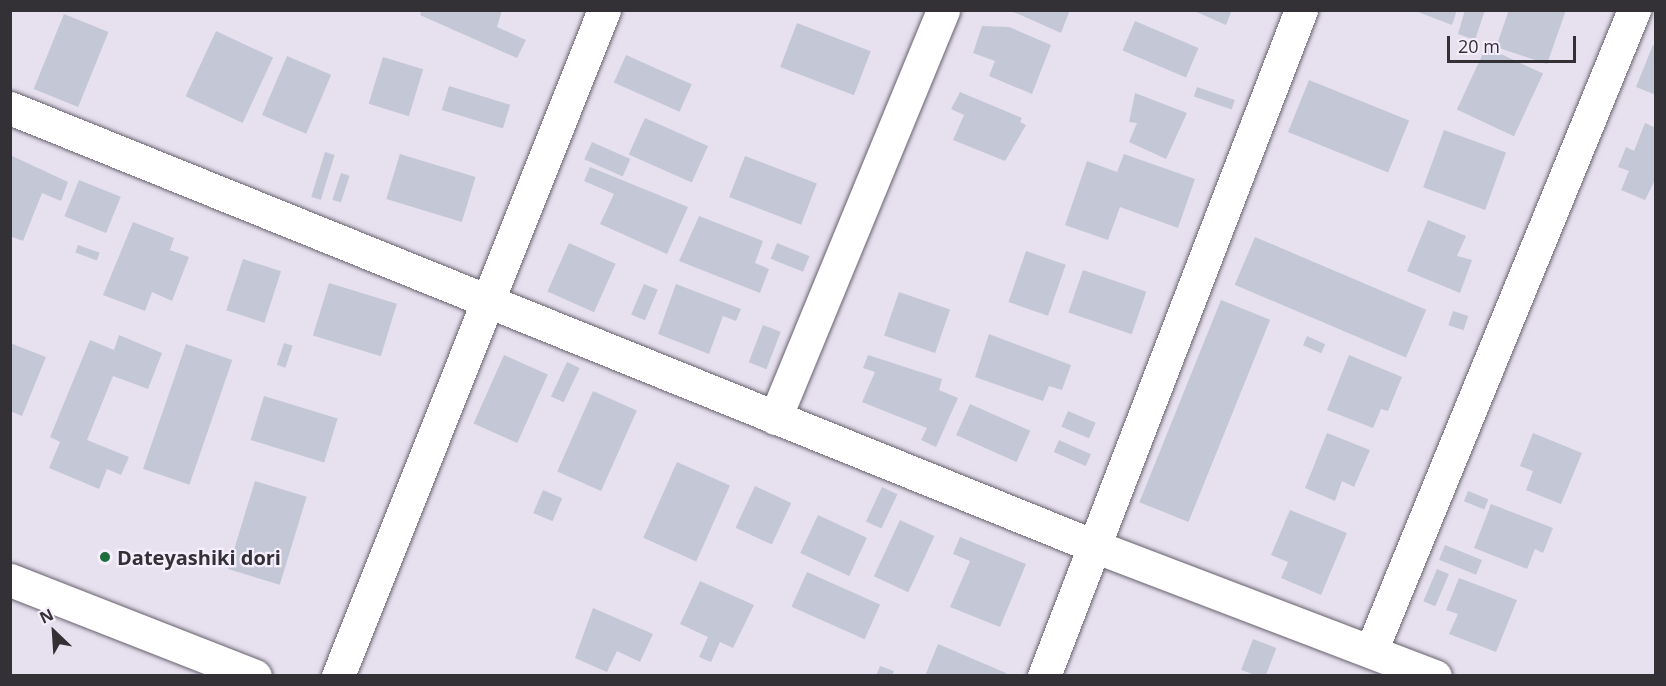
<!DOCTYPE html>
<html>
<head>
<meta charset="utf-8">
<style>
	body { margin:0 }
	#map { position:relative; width:1666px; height:686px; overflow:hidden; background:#e7e1ef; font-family:"Open Sans",sans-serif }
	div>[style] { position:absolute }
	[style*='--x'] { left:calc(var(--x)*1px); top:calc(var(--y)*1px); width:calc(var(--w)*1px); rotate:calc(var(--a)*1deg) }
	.building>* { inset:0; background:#c4c7d6; transform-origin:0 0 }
	.roads { filter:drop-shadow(0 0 2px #67616e) drop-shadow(0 0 2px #67616e) }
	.street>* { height:33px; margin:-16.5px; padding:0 16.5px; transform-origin:16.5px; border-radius:16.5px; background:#fff }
	.secondary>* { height:33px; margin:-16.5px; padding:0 16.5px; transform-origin:16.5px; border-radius:16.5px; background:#fff }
	.dots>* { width:16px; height:16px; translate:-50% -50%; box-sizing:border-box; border:3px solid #f4eefd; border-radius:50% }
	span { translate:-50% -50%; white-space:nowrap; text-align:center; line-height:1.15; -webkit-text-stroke:4.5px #f4eefd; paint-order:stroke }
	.poi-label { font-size:20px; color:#333136; font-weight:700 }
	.left { translate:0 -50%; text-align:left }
	.frame { position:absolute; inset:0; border:12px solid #333136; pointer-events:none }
	.north { position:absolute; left:24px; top:602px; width:60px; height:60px; -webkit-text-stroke:4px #f4eefd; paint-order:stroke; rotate:335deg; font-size:16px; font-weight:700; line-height:24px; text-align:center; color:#333136 }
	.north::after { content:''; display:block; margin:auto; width:21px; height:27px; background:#333136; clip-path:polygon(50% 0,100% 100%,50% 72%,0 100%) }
	.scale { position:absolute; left:1447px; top:36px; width:129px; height:27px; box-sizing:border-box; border:3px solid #333136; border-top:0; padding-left:8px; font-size:18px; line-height:21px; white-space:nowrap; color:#333136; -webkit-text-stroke:4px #f4eefd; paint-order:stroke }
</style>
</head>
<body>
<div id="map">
	<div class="building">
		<i style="clip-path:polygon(422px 10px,502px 10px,497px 27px,526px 40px,517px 58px,420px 15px)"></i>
		<i style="clip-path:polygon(1009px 10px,1070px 10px,1061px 33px)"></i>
		<i style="clip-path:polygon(1192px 10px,1232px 10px,1226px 25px)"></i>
		<i style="clip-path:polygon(1413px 10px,1457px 10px,1452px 25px)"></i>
		<i style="clip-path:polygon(1465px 10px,1485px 10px,1475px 40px,1458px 34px)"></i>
		<i style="clip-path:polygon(1509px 10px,1566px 10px,1547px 64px,1496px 47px)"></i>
		<i style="left:64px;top:14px;width:48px;height:81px;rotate:22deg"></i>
		<i style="left:1135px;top:21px;width:69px;height:32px;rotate:23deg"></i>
		<i style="left:797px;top:23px;width:79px;height:47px;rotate:21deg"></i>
		<i style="clip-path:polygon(982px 26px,1009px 27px,1051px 45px,1032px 94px,989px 76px,995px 61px,973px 53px)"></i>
		<i style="left:216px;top:31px;width:63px;height:72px;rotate:25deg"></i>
		<i style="clip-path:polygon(1653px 45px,1656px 46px,1656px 95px,1636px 87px)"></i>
		<i style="left:1486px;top:47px;width:63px;height:69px;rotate:25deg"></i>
		<i style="left:626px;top:55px;width:72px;height:30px;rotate:24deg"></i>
		<i style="left:287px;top:56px;width:48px;height:64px;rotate:23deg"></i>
		<i style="left:383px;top:57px;width:42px;height:49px;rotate:17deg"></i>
		<i style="left:1309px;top:80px;width:108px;height:56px;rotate:22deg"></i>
		<i style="left:449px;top:86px;width:64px;height:25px;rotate:17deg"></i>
		<i style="left:1197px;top:87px;width:40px;height:10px;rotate:19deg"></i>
		<i style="clip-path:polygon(960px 92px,1022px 118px,1020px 122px,1026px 125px,1005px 161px,953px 140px,964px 115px,951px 109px)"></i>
		<i style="clip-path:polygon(1135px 93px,1187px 113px,1166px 159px,1129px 142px,1137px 123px,1129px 122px)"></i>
		<i style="left:645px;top:118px;width:69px;height:40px;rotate:24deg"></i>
		<i style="clip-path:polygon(1645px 123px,1656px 128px,1656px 178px,1645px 200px,1621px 190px,1629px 171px,1618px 167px,1626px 147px,1634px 151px)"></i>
		<i style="left:1444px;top:130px;width:66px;height:61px;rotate:20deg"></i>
		<i style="left:592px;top:142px;width:42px;height:19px;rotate:24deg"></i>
		<i style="left:325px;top:152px;width:10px;height:47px;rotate:17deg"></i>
		<i style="left:400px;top:154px;width:79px;height:47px;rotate:17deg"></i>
		<i style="clip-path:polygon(1124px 154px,1195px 179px,1178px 228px,1120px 207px,1108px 240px,1065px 225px,1087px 161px,1117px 172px)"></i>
		<i style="clip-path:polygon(10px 155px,68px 182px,61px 201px,42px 193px,23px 241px,10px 236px)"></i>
		<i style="left:745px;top:156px;width:77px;height:44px;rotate:21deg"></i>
		<i style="clip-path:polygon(590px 167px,688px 207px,667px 254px,600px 224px,614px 194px,584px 181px)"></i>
		<i style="left:341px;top:173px;width:9px;height:28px;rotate:18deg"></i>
		<i style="left:79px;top:180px;width:45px;height:39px;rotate:22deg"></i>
		<i style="clip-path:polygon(699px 216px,763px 241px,755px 263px,769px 269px,760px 293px,679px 261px)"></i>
		<i style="clip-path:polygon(1428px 220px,1466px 236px,1457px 256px,1472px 260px,1460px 293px,1407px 271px)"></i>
		<i style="clip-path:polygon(133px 222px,174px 238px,170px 250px,189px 257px,172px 301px,152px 292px,145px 311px,103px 295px)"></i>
		<i style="left:1255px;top:237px;width:186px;height:52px;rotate:23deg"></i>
		<i style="left:569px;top:243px;width:51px;height:53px;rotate:24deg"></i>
		<i style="left:777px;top:243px;width:35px;height:17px;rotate:22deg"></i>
		<i style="left:78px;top:245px;width:23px;height:8px;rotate:20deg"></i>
		<i style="left:1026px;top:251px;width:42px;height:54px;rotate:19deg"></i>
		<i style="left:243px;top:259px;width:40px;height:54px;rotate:18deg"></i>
		<i style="left:1083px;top:270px;width:67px;height:45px;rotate:19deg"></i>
		<i style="left:329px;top:283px;width:71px;height:55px;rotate:17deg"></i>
		<i style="left:644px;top:284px;width:15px;height:33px;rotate:23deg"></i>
		<i style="clip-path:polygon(676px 284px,741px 309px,736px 321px,723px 316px,709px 354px,658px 334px)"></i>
		<i style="left:899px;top:292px;width:54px;height:46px;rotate:19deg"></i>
		<i style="left:1221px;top:300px;width:53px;height:218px;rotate:22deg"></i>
		<i style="left:1453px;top:311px;width:16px;height:15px;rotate:18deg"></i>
		<i style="left:763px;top:325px;width:19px;height:40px;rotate:21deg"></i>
		<i style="clip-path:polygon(989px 334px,1071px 365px,1062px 390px,1049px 386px,1043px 401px,975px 377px)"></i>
		<i style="clip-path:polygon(119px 335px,162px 353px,148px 389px,113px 376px,87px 440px,129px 457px,121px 475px,107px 469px,99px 489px,49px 468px,60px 442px,50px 437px,90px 340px,114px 350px)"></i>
		<i style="left:1307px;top:336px;width:20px;height:10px;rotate:24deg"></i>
		<i style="clip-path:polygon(10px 343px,46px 357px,22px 416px,10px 411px)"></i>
		<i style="left:284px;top:343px;width:9px;height:23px;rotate:18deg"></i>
		<i style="left:186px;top:344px;width:49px;height:132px;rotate:19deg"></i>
		<i style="left:504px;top:355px;width:48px;height:75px;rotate:24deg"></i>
		<i style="clip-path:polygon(868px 355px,942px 379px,939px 390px,958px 398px,936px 447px,921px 440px,927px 428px,862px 402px,875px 372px,863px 368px)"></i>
		<i style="clip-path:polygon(1349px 355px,1402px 377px,1388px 411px,1381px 409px,1373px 428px,1327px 410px)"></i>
		<i style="left:567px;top:362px;width:14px;height:38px;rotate:25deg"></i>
		<i style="left:593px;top:391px;width:48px;height:88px;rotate:24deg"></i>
		<i style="left:264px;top:396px;width:77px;height:46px;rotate:17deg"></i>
		<i style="left:970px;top:404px;width:66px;height:34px;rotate:24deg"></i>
		<i style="left:1068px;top:411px;width:30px;height:17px;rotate:23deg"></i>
		<i style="clip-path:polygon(1327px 433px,1370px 450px,1354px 487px,1342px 481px,1335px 501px,1305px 488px)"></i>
		<i style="clip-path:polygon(1533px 433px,1582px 453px,1561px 504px,1526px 490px,1533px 471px,1520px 466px)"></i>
		<i style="left:1059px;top:440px;width:35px;height:13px;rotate:24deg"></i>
		<i style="left:677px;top:462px;width:58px;height:83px;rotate:24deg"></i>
		<i style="left:255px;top:481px;width:54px;height:92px;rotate:17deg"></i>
		<i style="left:755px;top:486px;width:40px;height:46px;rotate:25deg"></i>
		<i style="left:882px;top:487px;width:17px;height:38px;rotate:25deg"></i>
		<i style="left:543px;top:490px;width:21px;height:25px;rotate:23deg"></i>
		<i style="left:1468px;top:491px;width:22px;height:11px;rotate:22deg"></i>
		<i style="clip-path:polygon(1491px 504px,1553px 528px,1543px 553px,1535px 549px,1527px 569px,1474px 548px)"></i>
		<i style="clip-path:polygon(1290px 510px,1347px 533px,1321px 595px,1281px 578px,1288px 562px,1271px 555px)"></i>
		<i style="left:818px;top:515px;width:54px;height:42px;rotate:25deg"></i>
		<i style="left:900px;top:520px;width:38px;height:62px;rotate:25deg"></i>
		<i style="clip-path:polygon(960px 537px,1026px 564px,1000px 627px,950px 607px,970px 561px,953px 554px)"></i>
		<i style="left:1445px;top:545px;width:40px;height:16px;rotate:22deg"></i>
		<i style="left:1437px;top:569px;width:13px;height:35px;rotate:23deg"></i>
		<i style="left:807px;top:572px;width:80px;height:38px;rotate:24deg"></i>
		<i style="clip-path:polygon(1459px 578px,1517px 600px,1496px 652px,1449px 634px,1458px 614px,1446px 610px)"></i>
		<i style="clip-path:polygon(700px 581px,754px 605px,733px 648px,720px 642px,711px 662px,699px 657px,708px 637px,680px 624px)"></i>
		<i style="clip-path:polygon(593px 608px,653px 634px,640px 662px,617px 651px,607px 672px,575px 658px)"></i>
		<i style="left:1253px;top:639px;width:25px;height:33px;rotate:21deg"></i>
		<i style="clip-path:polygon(938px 644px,1006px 673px,1005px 676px,925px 676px)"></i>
		<i style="clip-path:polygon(880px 666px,894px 671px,892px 676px,876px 676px)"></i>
	</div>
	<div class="roads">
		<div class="street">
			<i style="--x:10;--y:108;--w:1169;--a:22"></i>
			<i style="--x:1094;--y:546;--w:365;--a:20.9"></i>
			<i style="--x:775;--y:418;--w:441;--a:-67.6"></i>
			<i style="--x:1371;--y:651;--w:693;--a:-67.69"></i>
			<i style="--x:338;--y:676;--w:717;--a:-68.23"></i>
			<i style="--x:1044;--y:676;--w:714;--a:-68.9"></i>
		</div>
		<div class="secondary">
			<i style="--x:10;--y:580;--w:263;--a:21.4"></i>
		</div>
	</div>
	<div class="dots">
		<i style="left:105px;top:557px;background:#1d6c3c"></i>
	</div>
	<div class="poi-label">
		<span class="left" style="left:117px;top:557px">Dateyashiki dori</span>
	</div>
	<div class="frame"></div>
	<div class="north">N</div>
	<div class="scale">20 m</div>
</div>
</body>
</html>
